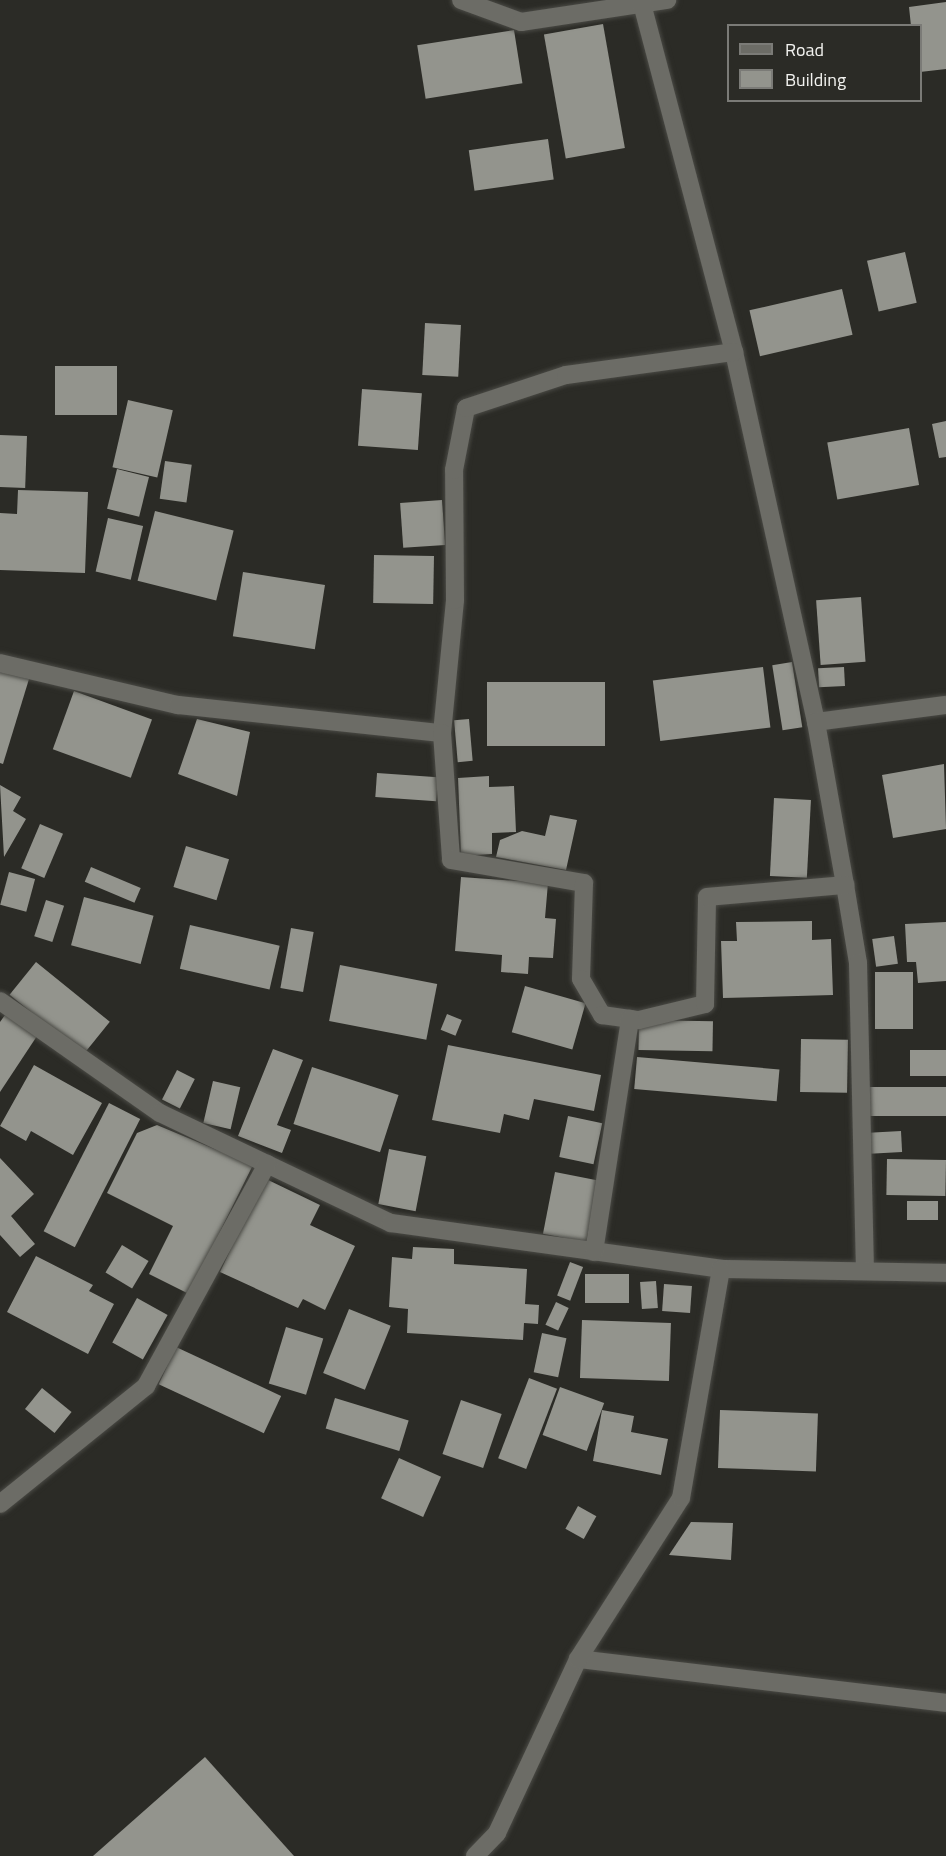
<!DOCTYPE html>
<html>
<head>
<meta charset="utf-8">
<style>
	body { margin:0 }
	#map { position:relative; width:946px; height:1856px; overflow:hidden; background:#2b2b26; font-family:"Titillium Web",sans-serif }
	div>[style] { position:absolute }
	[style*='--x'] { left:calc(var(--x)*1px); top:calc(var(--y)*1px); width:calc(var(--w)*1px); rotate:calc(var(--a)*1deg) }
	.building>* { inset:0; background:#93948d; transform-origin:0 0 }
	.roads { filter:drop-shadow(0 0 2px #4a4a45) drop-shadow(0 0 2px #4a4a45) }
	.street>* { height:18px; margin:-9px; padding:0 9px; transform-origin:9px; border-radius:9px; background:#6c6c66 }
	span { translate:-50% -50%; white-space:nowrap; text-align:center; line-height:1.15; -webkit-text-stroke:6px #2b2b26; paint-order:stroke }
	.legend { position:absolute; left:727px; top:24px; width:195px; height:78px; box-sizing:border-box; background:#2b2b26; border:2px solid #7b7b77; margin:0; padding:8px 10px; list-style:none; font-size:18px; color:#f3f3f0 }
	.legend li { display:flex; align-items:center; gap:12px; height:30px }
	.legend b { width:30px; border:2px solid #7b7b77 }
</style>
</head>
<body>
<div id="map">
	<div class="building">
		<i style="clip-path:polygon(946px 2px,946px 69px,920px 72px,920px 26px,911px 26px,909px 7px)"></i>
		<i style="left:603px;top:24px;width:126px;height:60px;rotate:80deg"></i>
		<i style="left:514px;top:30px;width:54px;height:98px;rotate:81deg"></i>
		<i style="left:548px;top:139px;width:41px;height:80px;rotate:82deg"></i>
		<i style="left:905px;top:252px;width:52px;height:39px;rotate:77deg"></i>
		<i style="left:842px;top:289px;width:47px;height:95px;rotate:77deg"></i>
		<i style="left:425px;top:323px;width:36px;height:52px;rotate:3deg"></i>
		<i style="left:55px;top:366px;width:62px;height:49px"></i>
		<i style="left:362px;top:389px;width:60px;height:57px;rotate:4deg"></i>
		<i style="left:128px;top:400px;width:46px;height:69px;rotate:13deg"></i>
		<i style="clip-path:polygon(946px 421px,946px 457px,939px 458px,932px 424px)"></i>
		<i style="left:909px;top:428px;width:58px;height:83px;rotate:80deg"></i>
		<i style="left:0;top:435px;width:27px;height:52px;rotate:2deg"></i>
		<i style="left:165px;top:461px;width:27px;height:38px;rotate:8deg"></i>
		<i style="left:117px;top:469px;width:33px;height:41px;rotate:14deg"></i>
		<i style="clip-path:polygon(18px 490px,88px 492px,85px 573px,0 570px,0 513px,17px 514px)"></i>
		<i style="left:442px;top:500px;width:45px;height:42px;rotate:86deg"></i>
		<i style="left:155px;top:511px;width:81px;height:72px;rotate:14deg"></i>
		<i style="left:108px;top:518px;width:36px;height:55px;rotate:13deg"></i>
		<i style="left:374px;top:555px;width:60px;height:48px;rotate:1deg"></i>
		<i style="left:243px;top:572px;width:83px;height:65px;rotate:9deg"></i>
		<i style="left:861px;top:597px;width:65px;height:45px;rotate:86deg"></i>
		<i style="left:792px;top:662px;width:66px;height:20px;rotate:81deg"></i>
		<i style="left:763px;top:667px;width:61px;height:111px;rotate:83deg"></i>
		<i style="left:844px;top:667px;width:19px;height:26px;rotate:87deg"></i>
		<i style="clip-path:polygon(0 670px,29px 679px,3px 764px,0 763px)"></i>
		<i style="left:487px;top:682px;width:118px;height:64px"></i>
		<i style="left:74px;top:691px;width:83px;height:62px;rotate:20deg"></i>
		<i style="clip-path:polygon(197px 719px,250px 732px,237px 796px,178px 774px)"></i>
		<i style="left:469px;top:719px;width:42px;height:15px;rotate:85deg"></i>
		<i style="clip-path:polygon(944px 764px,946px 829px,893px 838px,882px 775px)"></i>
		<i style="left:377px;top:773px;width:61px;height:24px;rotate:4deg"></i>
		<i style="clip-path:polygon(489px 776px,489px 787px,514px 786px,516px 832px,492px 833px,492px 854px,461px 856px,458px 778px)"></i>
		<i style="clip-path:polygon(0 785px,21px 797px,13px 811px,26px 819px,4px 857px)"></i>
		<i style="left:774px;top:798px;width:37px;height:78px;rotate:3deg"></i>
		<i style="clip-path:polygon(550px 815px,577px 820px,566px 870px,496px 857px,500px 840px,522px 831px,545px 836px)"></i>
		<i style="left:40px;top:824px;width:25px;height:48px;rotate:23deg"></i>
		<i style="left:186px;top:846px;width:45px;height:43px;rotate:17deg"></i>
		<i style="left:91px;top:867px;width:54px;height:16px;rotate:23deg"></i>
		<i style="left:9px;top:872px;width:27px;height:34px;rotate:15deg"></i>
		<i style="clip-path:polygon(461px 877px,548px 883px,545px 918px,556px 919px,553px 958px,529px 957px,528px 974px,501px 972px,502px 955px,455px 951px)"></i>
		<i style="left:84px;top:897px;width:72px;height:50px;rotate:15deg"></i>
		<i style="left:46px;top:900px;width:19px;height:38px;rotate:18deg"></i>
		<i style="clip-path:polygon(812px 921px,812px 940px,831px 939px,833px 995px,723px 998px,721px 941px,737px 941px,736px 922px)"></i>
		<i style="clip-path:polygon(946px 922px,946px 981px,918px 983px,916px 962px,907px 962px,905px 924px)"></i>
		<i style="left:190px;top:925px;width:92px;height:45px;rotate:13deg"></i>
		<i style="left:291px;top:928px;width:23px;height:61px;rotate:10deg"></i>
		<i style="left:894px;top:936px;width:28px;height:22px;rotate:82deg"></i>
		<i style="left:36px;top:962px;width:95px;height:42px;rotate:39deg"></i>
		<i style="left:340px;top:965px;width:99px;height:57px;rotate:11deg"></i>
		<i style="left:875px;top:972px;width:38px;height:57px"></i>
		<i style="left:525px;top:986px;width:63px;height:48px;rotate:16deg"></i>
		<i style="left:447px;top:1014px;width:16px;height:17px;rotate:22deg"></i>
		<i style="clip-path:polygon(5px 1015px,37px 1036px,0 1092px,0 1022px)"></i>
		<i style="left:639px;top:1020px;width:74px;height:30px;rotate:1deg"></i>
		<i style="left:801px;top:1039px;width:47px;height:53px;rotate:1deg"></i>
		<i style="clip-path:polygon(448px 1045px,601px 1075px,594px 1111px,534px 1099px,529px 1120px,504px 1114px,500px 1133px,432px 1120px)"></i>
		<i style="clip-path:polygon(273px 1049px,303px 1060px,277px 1125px,291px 1130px,282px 1153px,238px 1136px)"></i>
		<i style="left:946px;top:1050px;width:26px;height:36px;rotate:90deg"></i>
		<i style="left:637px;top:1057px;width:143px;height:32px;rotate:5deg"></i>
		<i style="clip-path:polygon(34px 1065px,102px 1103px,73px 1155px,31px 1131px,26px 1141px,0 1126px)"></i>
		<i style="left:312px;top:1067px;width:91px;height:60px;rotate:18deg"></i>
		<i style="left:177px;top:1070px;width:20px;height:33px;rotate:27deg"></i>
		<i style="left:213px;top:1081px;width:28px;height:43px;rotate:13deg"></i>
		<i style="left:946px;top:1087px;width:29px;height:81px;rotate:90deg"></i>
		<i style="left:109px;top:1103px;width:35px;height:144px;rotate:27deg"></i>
		<i style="left:568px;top:1116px;width:35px;height:42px;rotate:12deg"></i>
		<i style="clip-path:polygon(157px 1125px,253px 1165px,189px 1294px,149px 1274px,173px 1226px,107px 1193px,137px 1133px)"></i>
		<i style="left:901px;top:1131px;width:21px;height:32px;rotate:87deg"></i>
		<i style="left:389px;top:1149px;width:38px;height:56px;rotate:11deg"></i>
		<i style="clip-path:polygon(0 1158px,34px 1194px,11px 1216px,35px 1244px,20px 1257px,0 1235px)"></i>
		<i style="left:887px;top:1159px;width:59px;height:36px;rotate:1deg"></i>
		<i style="left:555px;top:1172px;width:44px;height:63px;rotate:11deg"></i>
		<i style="clip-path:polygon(264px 1178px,320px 1205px,310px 1225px,355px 1246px,325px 1310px,303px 1299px,298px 1308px,220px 1272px)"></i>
		<i style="left:907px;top:1201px;width:31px;height:19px"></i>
		<i style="left:122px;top:1245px;width:31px;height:32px;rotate:31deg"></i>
		<i style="clip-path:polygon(413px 1247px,454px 1249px,454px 1264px,527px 1269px,525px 1304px,539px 1305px,538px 1324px,524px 1323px,523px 1340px,407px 1333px,408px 1309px,389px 1307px,392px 1257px,412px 1259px)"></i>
		<i style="clip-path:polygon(36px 1256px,93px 1285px,89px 1291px,114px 1304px,88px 1354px,7px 1312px)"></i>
		<i style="left:570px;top:1262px;width:14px;height:36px;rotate:21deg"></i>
		<i style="left:629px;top:1274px;width:29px;height:44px;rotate:90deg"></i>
		<i style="left:656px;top:1281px;width:27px;height:16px;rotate:86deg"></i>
		<i style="left:664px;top:1284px;width:28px;height:27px;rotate:4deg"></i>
		<i style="left:137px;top:1298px;width:35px;height:51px;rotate:29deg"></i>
		<i style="left:556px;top:1302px;width:14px;height:25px;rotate:25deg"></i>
		<i style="left:349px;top:1309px;width:45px;height:69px;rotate:22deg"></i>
		<i style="left:582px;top:1320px;width:89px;height:58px;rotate:2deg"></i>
		<i style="left:286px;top:1327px;width:39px;height:59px;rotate:17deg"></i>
		<i style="left:542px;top:1333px;width:25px;height:40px;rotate:12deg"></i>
		<i style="left:176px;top:1347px;width:116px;height:41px;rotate:25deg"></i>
		<i style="left:529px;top:1378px;width:30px;height:86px;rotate:21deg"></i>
		<i style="left:560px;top:1387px;width:47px;height:51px;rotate:20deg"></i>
		<i style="left:42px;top:1388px;width:38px;height:27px;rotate:39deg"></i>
		<i style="left:335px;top:1398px;width:77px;height:32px;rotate:17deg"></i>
		<i style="left:461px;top:1400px;width:43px;height:57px;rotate:19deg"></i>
		<i style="clip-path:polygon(602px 1410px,634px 1416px,631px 1432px,668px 1439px,661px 1475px,593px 1461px)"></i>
		<i style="left:720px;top:1410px;width:98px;height:58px;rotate:2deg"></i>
		<i style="left:399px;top:1458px;width:46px;height:44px;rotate:24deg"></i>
		<i style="left:578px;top:1506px;width:21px;height:26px;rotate:29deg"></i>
		<i style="clip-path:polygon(691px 1522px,733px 1523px,731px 1560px,669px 1555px)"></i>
		<i style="clip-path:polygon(205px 1757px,294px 1856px,93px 1856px)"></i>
	</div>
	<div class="roads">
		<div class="street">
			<i style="--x:461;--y:0;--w:64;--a:20.1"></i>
			<i style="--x:521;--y:22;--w:148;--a:-8.6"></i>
			<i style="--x:641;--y:0;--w:364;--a:75.2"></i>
			<i style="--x:734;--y:352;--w:379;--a:77.5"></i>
			<i style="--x:816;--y:722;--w:166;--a:79.9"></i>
			<i style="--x:845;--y:885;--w:79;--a:80.5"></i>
			<i style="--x:858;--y:963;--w:306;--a:88.7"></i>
			<i style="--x:0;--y:663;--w:183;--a:13.3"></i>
			<i style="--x:178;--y:705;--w:265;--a:6.1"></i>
			<i style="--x:442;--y:733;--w:134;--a:-84.4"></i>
			<i style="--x:455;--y:600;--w:130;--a:-90.4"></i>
			<i style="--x:454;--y:470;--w:63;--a:-79"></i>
			<i style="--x:466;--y:408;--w:105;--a:-18.3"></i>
			<i style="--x:566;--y:375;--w:170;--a:-7.8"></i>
			<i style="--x:816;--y:722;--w:131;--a:-7.5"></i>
			<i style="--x:442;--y:733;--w:127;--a:85.9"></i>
			<i style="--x:451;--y:860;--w:135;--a:9.8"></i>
			<i style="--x:584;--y:883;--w:96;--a:91.8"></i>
			<i style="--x:581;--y:979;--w:42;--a:59.7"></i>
			<i style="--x:602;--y:1015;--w:37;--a:8"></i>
			<i style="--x:639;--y:1020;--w:68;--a:-13.6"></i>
			<i style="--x:705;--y:1004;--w:107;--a:-88.9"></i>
			<i style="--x:707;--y:897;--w:139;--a:-5"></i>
			<i style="--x:0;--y:1001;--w:195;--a:35"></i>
			<i style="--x:160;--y:1113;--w:256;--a:25.5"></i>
			<i style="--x:391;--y:1223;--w:333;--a:7.9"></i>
			<i style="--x:721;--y:1269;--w:225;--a:1"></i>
			<i style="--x:594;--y:1252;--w:236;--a:-81.2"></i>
			<i style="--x:0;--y:1504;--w:188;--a:-38.9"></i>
			<i style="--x:146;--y:1386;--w:253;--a:-61.4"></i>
			<i style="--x:578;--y:1659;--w:371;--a:6.8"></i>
			<i style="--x:475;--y:1856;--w:32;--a:-46"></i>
			<i style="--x:497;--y:1833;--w:192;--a:-65"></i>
			<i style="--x:578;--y:1659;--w:191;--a:-57.4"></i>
			<i style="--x:681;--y:1498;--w:232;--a:-80.1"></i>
		</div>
	</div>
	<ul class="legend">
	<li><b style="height:8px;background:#6c6c66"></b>Road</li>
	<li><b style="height:16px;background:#93948d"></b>Building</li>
	</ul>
</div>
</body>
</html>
